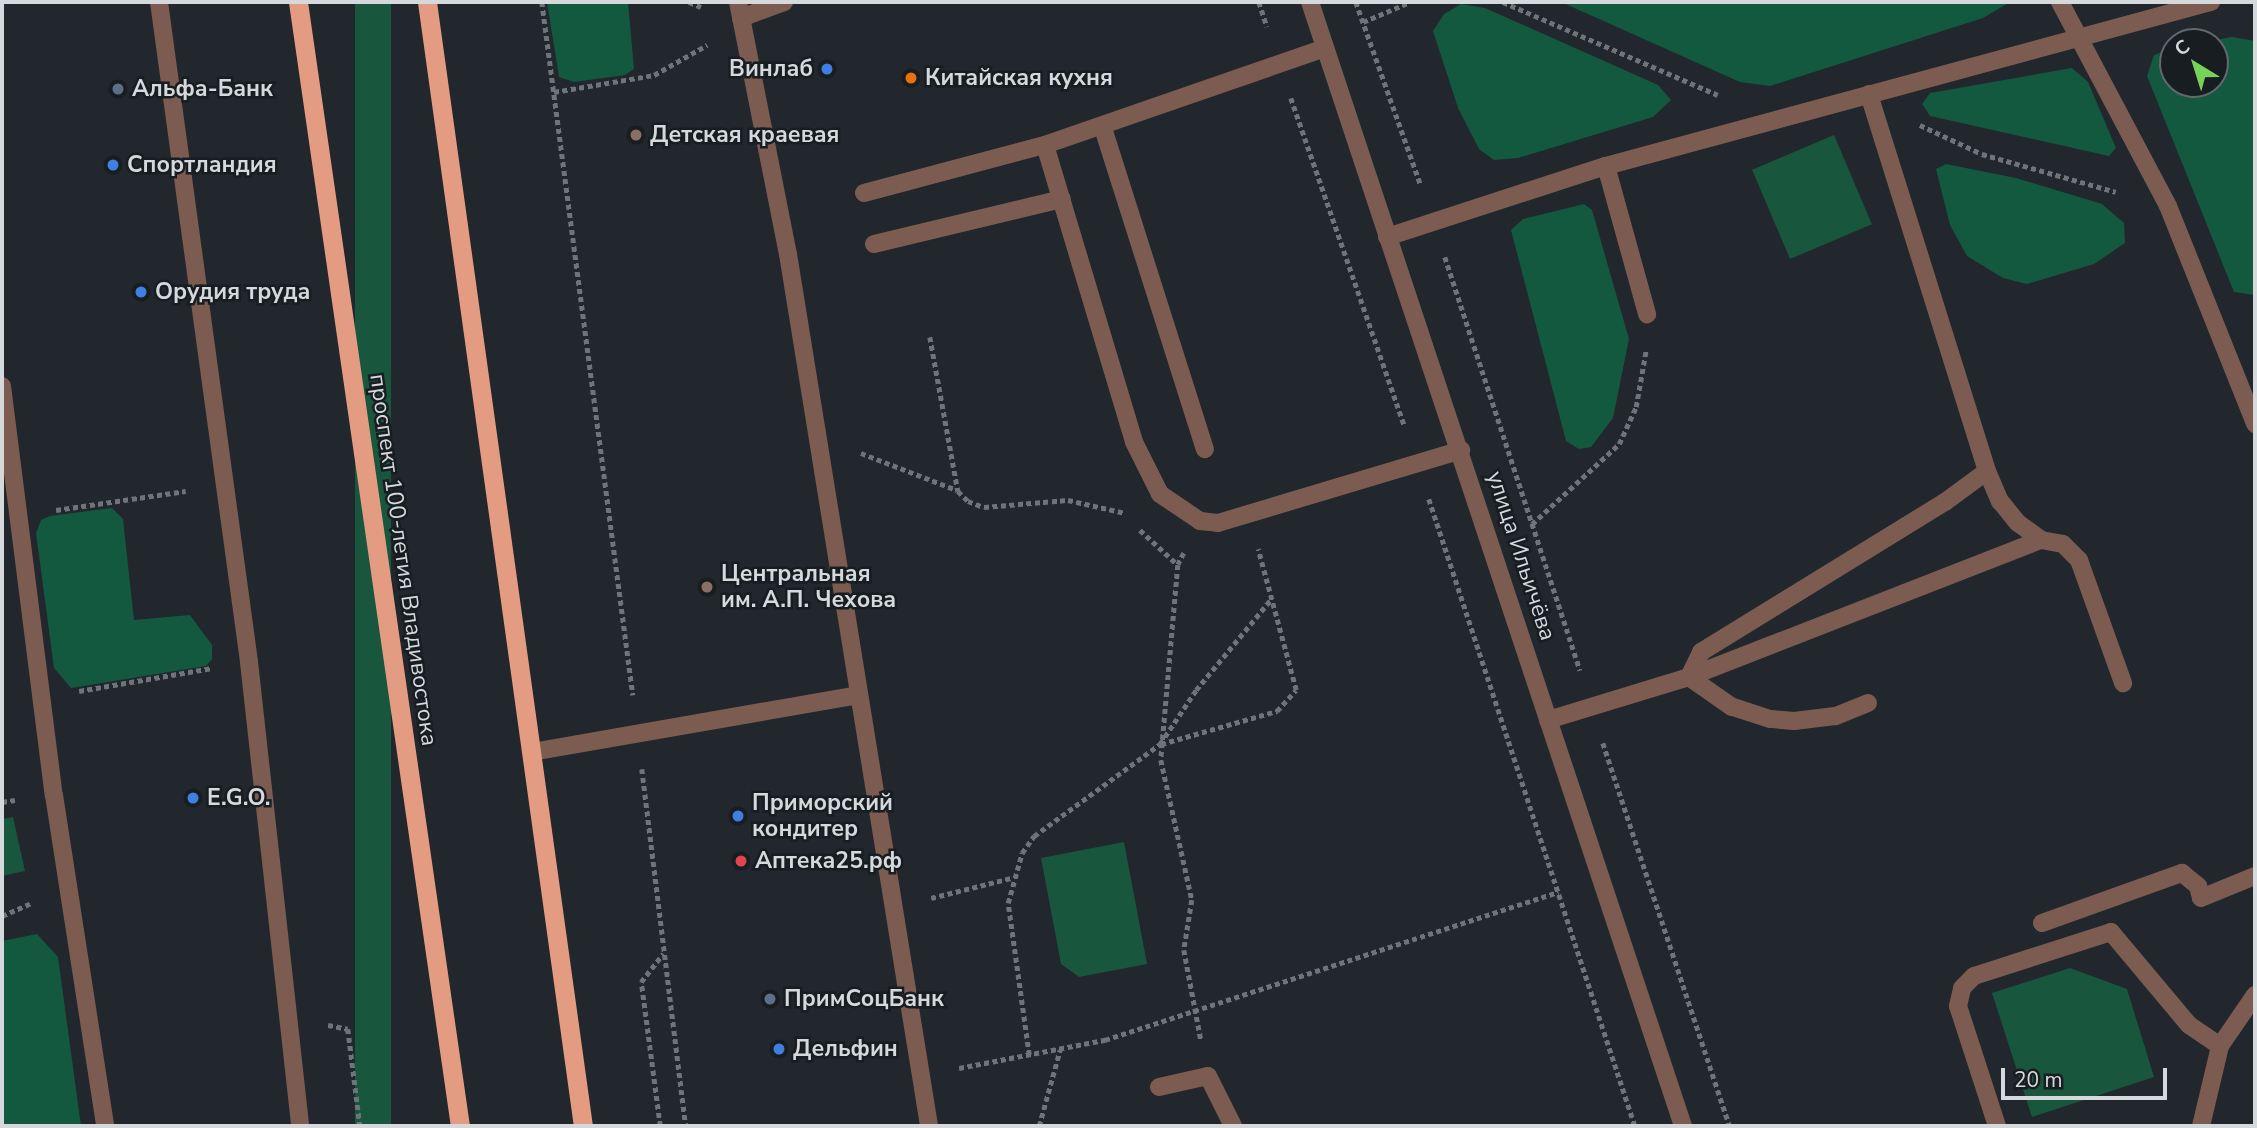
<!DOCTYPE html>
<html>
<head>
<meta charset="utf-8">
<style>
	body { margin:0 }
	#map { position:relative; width:2257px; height:1128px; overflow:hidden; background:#21272c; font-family:"Nunito Sans",sans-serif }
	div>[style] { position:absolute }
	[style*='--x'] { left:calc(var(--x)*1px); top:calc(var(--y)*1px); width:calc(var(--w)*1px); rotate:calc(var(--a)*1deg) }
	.green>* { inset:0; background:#18563e; transform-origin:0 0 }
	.forest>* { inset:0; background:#12593f }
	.path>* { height:4.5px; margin-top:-2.25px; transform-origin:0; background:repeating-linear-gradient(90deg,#6f7478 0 5px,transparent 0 8.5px) }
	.service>* { height:18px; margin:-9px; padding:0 9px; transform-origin:9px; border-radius:9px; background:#7c5c51 }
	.tertiary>* { height:18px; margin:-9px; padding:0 9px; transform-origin:9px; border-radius:9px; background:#7c5c51 }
	.trunk>* { height:19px; margin:-9.5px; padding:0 9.5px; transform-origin:9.5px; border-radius:9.5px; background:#e39c82 }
	.dots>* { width:19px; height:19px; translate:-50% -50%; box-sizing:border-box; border:4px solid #181d22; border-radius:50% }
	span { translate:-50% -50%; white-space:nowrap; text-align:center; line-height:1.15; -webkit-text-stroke:5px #181d22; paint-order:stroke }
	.poi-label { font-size:23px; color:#d5d9dc; font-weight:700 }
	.right { translate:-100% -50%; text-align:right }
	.left { translate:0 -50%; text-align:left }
	.street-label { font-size:23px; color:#d5d9dc }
	.frame { position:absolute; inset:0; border:4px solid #d5d9dc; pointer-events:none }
	.north { position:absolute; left:2159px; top:28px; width:70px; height:70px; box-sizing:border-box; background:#181d22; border:2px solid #64686c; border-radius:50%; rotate:322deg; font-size:19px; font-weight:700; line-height:28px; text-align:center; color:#d5d9dc }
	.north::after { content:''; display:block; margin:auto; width:24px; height:32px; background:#77d259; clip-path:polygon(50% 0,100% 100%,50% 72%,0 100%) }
	.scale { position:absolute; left:2001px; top:1068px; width:166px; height:32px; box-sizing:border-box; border:4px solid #d5d9dc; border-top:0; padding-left:9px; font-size:21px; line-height:24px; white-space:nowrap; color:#d5d9dc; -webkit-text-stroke:5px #181d22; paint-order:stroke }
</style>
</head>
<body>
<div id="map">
	<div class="green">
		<i style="left:355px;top:2px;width:36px;height:1134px"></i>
		<i style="left:1834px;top:135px;width:97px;height:89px;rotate:67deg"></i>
		<i style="clip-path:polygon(13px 817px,25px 871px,2px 876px,2px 819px)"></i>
		<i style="clip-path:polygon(1124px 842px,1147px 964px,1079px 977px,1061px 964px,1041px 858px)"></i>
		<i style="clip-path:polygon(2070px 968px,2127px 989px,2154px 1077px,2032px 1117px,1992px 993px)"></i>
	</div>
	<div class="forest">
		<i style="clip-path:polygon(547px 2px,628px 2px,634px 69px,625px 75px,574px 82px,559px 77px)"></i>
		<i style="clip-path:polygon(1561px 2px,2010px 2px,1983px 18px,1770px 86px,1740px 82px)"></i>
		<i style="clip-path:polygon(1461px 4px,1485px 8px,1658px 85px,1671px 100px,1653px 117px,1518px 158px,1494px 160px,1479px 149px,1458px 108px,1433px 31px,1444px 14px)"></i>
		<i style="clip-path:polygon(2232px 37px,2255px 41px,2255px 295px,2234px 292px,2147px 76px,2154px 55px,2173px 48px,2173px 84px,2215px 84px,2215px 42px,2205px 42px)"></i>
		<i style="clip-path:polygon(2072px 68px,2088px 82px,2116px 148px,2109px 156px,1930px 116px,1922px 104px,1930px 93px)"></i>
		<i style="clip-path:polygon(1946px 164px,2016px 178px,2102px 204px,2124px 223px,2125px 243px,2094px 264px,2027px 284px,2003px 278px,1967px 256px,1950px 225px,1936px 169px)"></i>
		<i style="clip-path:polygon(1584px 204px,1592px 210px,1629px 339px,1613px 418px,1591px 447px,1579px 449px,1566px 441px,1511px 230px,1523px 219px)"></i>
		<i style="clip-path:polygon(112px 508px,123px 519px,134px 620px,190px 615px,212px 645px,212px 659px,206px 666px,71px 688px,54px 668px,36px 533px,41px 520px,50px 516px)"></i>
		<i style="clip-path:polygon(37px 934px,58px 957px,81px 1126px,2px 1126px,2px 941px)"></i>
	</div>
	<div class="path">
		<i style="--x:542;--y:2;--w:699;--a:82.52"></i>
		<i style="--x:689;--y:2;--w:13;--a:23"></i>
		<i style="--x:1259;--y:2;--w:26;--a:72"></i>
		<i style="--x:1356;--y:2;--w:195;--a:70.5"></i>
		<i style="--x:1503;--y:2;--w:234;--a:23.4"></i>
		<i style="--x:1363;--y:22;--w:51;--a:-23.1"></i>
		<i style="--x:554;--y:92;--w:101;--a:-9.6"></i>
		<i style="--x:654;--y:75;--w:61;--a:-29.5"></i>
		<i style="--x:1291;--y:98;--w:348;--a:70.9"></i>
		<i style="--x:1920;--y:125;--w:68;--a:25.1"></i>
		<i style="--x:1982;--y:154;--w:139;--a:15.8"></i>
		<i style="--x:1445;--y:257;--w:435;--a:71.9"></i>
		<i style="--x:930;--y:337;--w:157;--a:79.7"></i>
		<i style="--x:958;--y:491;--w:14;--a:45"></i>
		<i style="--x:968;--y:501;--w:17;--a:21"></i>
		<i style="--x:984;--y:507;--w:84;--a:-4.8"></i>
		<i style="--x:1068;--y:500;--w:58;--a:12.8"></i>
		<i style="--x:861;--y:453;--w:103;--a:21.1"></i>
		<i style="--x:1429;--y:499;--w:660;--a:71.81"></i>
		<i style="--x:56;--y:510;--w:131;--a:-8.3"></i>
		<i style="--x:1532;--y:524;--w:118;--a:-42.6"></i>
		<i style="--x:1619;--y:444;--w:41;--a:-65.3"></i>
		<i style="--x:1636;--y:407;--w:58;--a:-80"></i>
		<i style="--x:1140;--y:530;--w:52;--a:42.6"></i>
		<i style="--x:1184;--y:553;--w:13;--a:117"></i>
		<i style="--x:1178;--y:565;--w:196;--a:95"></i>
		<i style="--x:1161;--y:760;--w:143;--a:77.5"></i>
		<i style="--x:1192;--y:900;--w:51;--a:99.1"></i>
		<i style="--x:1184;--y:950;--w:92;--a:79.3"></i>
		<i style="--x:79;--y:691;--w:135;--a:-9.8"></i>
		<i style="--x:1603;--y:743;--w:404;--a:71.7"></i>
		<i style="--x:1161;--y:744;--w:121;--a:-15.9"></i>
		<i style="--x:1277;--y:711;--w:28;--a:-48"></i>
		<i style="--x:1296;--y:690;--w:146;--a:-105.1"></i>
		<i style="--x:642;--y:769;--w:360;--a:83"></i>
		<i style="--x:2;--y:802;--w:13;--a:-9"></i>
		<i style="--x:931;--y:898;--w:82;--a:-14"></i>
		<i style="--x:2;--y:916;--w:32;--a:-24"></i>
		<i style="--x:328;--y:1025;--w:20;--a:11"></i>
		<i style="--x:348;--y:1029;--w:98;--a:82.9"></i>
		<i style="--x:1029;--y:1055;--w:153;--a:-97.9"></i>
		<i style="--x:1008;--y:903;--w:52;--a:-74.4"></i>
		<i style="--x:1022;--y:853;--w:21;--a:-55"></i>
		<i style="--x:1034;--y:836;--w:156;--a:-36.1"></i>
		<i style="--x:1160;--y:744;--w:65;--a:-56.3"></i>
		<i style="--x:1196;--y:690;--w:119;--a:-50.4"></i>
		<i style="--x:959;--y:1068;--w:149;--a:-10.9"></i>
		<i style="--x:1105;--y:1040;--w:477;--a:-18.1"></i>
		<i style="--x:660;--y:1126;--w:145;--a:-97.5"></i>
		<i style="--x:641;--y:982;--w:36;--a:-52"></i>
		<i style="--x:1039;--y:1126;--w:79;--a:-74.6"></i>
	</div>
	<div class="service">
		<i style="--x:159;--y:2;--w:666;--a:82.23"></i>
		<i style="--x:249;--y:662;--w:467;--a:83.7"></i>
		<i style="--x:738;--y:2;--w:257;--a:78.8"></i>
		<i style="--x:788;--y:254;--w:883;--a:80.81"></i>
		<i style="--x:2060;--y:2;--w:231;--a:62.1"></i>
		<i style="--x:2168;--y:206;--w:235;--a:68.2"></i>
		<i style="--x:741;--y:18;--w:46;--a:-20.4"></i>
		<i style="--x:1325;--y:48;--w:296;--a:160.9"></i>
		<i style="--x:1045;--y:145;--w:310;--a:73.3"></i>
		<i style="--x:1134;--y:442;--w:58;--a:63.4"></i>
		<i style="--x:1160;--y:494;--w:48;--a:34"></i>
		<i style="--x:1200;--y:521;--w:18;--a:6"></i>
		<i style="--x:1218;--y:523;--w:254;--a:-16.7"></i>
		<i style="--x:1103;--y:128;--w:337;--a:72.4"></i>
		<i style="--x:1606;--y:166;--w:154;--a:74.5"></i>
		<i style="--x:864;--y:193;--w:187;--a:-14.9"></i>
		<i style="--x:1387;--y:237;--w:230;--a:-18"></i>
		<i style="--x:1606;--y:166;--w:627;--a:-15.17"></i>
		<i style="--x:874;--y:244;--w:193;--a:-13.5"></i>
		<i style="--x:2;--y:386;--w:412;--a:82.8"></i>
		<i style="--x:54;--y:795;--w:335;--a:81.2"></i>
		<i style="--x:1987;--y:471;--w:33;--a:67"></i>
		<i style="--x:2000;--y:501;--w:28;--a:51"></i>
		<i style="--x:2018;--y:523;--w:29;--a:36"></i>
		<i style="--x:2041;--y:540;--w:22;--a:10"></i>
		<i style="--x:2063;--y:544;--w:23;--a:45"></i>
		<i style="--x:2079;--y:560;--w:131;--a:70.3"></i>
		<i style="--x:1868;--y:703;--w:35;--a:158"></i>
		<i style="--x:1835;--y:716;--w:41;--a:173"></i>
		<i style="--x:1794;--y:721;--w:24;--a:-175"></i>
		<i style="--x:1770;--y:719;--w:40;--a:-162"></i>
		<i style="--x:1732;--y:707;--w:52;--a:-145.1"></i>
		<i style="--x:1689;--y:677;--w:28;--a:-64"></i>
		<i style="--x:1701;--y:652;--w:286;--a:-31.6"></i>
		<i style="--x:1945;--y:502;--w:52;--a:-36.4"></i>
		<i style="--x:1987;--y:471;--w:395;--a:-107.4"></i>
		<i style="--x:1548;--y:720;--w:147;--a:-17"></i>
		<i style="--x:1689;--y:677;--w:378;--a:-21.3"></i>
		<i style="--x:532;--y:752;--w:331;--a:-9.9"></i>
		<i style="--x:2042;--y:923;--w:149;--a:-19.7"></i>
		<i style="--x:2182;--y:873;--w:21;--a:39"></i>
		<i style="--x:2198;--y:886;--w:12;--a:76"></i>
		<i style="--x:2201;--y:898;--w:58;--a:-22.2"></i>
		<i style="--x:1159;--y:1087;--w:50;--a:-12.7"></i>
		<i style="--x:1208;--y:1076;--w:56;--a:63.4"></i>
		<i style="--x:1997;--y:1126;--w:126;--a:-108"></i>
		<i style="--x:1958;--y:1006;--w:18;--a:-77"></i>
		<i style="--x:1962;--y:988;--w:17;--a:-45"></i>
		<i style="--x:1974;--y:976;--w:144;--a:-17.8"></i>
		<i style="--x:2111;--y:932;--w:121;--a:50"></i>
		<i style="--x:2189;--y:1025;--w:37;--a:34"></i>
		<i style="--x:2201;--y:1126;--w:82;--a:-76.6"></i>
		<i style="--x:2220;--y:1046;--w:62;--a:-55.5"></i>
	</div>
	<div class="tertiary">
		<i style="--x:1310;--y:2;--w:1184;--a:71.64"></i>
	</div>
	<div class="trunk">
		<i style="--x:298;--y:2;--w:1136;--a:81.8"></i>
		<i style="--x:427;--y:2;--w:1135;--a:82.1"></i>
	</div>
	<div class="dots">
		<i style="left:827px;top:69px;background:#3f7fe0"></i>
		<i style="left:911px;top:78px;background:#e8710a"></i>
		<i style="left:118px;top:89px;background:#5c6f8a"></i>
		<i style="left:636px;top:135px;background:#8d6e63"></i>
		<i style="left:113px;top:165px;background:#3f7fe0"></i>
		<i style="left:141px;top:292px;background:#3f7fe0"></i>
		<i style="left:707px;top:587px;background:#8d6e63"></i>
		<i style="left:193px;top:798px;background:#3f7fe0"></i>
		<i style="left:738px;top:816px;background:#3f7fe0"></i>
		<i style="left:741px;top:861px;background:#e0444e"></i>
		<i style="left:770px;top:999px;background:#5c6f8a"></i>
		<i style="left:779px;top:1049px;background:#3f7fe0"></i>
	</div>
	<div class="poi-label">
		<span class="right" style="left:813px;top:69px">Винлаб</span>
		<span class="left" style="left:925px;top:78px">Китайская кухня</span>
		<span class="left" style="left:132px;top:89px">Альфа-Банк</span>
		<span class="left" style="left:650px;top:135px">Детская краевая</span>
		<span class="left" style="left:127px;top:165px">Спортландия</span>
		<span class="left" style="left:155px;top:292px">Орудия труда</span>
		<span class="left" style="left:721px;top:587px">Центральная<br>им. А.П. Чехова</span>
		<span class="left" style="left:207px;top:798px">E.G.O.</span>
		<span class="left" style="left:752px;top:816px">Приморский<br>кондитер</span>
		<span class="left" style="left:755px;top:861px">Аптека25.рф</span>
		<span class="left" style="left:784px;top:999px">ПримСоцБанк</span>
		<span class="left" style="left:793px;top:1049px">Дельфин</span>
	</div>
	<div class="street-label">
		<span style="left:1521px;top:556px;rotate:72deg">улица Ильичёва</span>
		<span style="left:403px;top:560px;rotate:82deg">проспект 100-летия Владивостока</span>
	</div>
	<div class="frame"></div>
	<div class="north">С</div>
	<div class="scale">20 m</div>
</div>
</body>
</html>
